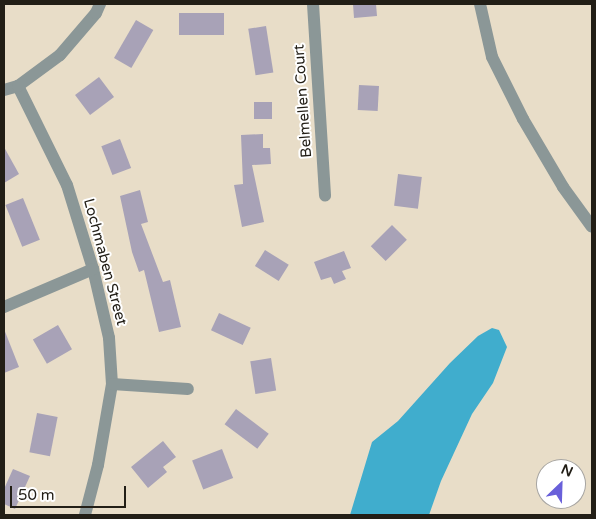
<!DOCTYPE html>
<html>
<head>
<meta charset="utf-8">
<style>
	body { margin:0 }
	#map { position:relative; width:596px; height:519px; overflow:hidden; background:#e8ddc8; font-family:"Varela Round",sans-serif }
	div>[style] { position:absolute }
	[style*='--x'] { left:calc(var(--x)*1px); top:calc(var(--y)*1px); width:calc(var(--w)*1px); rotate:calc(var(--a)*1deg) }
	.water>* { inset:0; background:#40adcd }
	.building>* { inset:0; background:#a8a2b7; transform-origin:0 0 }
	.street>* { height:12px; margin:-6px; padding:0 6px; transform-origin:6px; border-radius:6px; background:#8b9797 }
	span { translate:-50% -50%; white-space:nowrap; text-align:center; line-height:1.15; -webkit-text-stroke:4px #fff; paint-order:stroke }
	.street-label { font-size:15px; color:#221e16 }
	.frame { position:absolute; inset:0; border:5px solid #221e16; pointer-events:none }
	.north { position:absolute; left:536px; top:459px; width:50px; height:50px; box-sizing:border-box; background:#fff; border:1px solid #a7a5a2; border-radius:50%; rotate:24deg; font-size:14px; font-weight:700; line-height:20px; text-align:center; color:#221e16 }
	.north::after { content:''; display:block; margin:auto; width:18px; height:22px; background:#6960da; clip-path:polygon(50% 0,100% 100%,50% 72%,0 100%) }
	.scale { position:absolute; left:10px; top:486px; width:116px; height:22px; box-sizing:border-box; border:2px solid #221e16; border-top:0; padding-left:6px; font-size:15px; line-height:18px; white-space:nowrap; color:#221e16; -webkit-text-stroke:4px #fff; paint-order:stroke }
</style>
</head>
<body>
<div id="map">
	<div class="water">
		<i style="clip-path:polygon(492px 328px,499px 330px,507px 347px,493px 383px,472px 414px,441px 481px,429px 515px,350px 515px,372px 442px,398px 421px,450px 363px,478px 336px)"></i>
	</div>
	<div class="building">
		<i style="clip-path:polygon(353px 4px,376px 4px,377px 16px,354px 18px)"></i>
		<i style="left:179px;top:13px;width:45px;height:22px"></i>
		<i style="left:136px;top:20px;width:20px;height:44px;rotate:30deg"></i>
		<i style="left:266px;top:26px;width:47px;height:18px;rotate:81deg"></i>
		<i style="left:99px;top:77px;width:25px;height:30px;rotate:53deg"></i>
		<i style="left:359px;top:85px;width:20px;height:25px;rotate:3deg"></i>
		<i style="left:254px;top:102px;width:18px;height:17px"></i>
		<i style="clip-path:polygon(263px 134px,263px 148px,270px 148px,271px 164px,252px 165px,264px 222px,242px 227px,234px 185px,243px 184px,241px 135px)"></i>
		<i style="left:120px;top:139px;width:31px;height:20px;rotate:69deg"></i>
		<i style="clip-path:polygon(4px 147px,19px 174px,4px 183px)"></i>
		<i style="left:398px;top:174px;width:24px;height:32px;rotate:7deg"></i>
		<i style="clip-path:polygon(140px 190px,148px 222px,141px 224px,163px 282px,170px 280px,181px 327px,159px 332px,144px 270px,139px 272px,132px 252px,120px 196px)"></i>
		<i style="left:23px;top:198px;width:45px;height:19px;rotate:68deg"></i>
		<i style="left:392px;top:225px;width:21px;height:30px;rotate:45deg"></i>
		<i style="left:265px;top:250px;width:28px;height:19px;rotate:32deg"></i>
		<i style="clip-path:polygon(344px 251px,351px 268px,342px 271px,346px 279px,334px 284px,331px 277px,321px 280px,314px 262px)"></i>
		<i style="left:219px;top:313px;width:35px;height:19px;rotate:25deg"></i>
		<i style="left:58px;top:325px;width:28px;height:29px;rotate:60deg"></i>
		<i style="clip-path:polygon(4px 329px,19px 367px,4px 373px)"></i>
		<i style="left:271px;top:358px;width:33px;height:21px;rotate:81deg"></i>
		<i style="left:236px;top:409px;width:41px;height:19px;rotate:37deg"></i>
		<i style="left:37px;top:413px;width:21px;height:40px;rotate:11deg"></i>
		<i style="clip-path:polygon(163px 441px,176px 457px,163px 467px,167px 472px,148px 488px,131px 467px)"></i>
		<i style="left:222px;top:449px;width:31px;height:32px;rotate:69deg"></i>
		<i style="clip-path:polygon(13px 469px,30px 476px,15px 509px,4px 504px,4px 489px)"></i>
	</div>
	<div class="street">
		<i style="--x:313;--y:4;--w:192;--a:86.4"></i>
		<i style="--x:480;--y:4;--w:54;--a:77.2"></i>
		<i style="--x:492;--y:57;--w:69;--a:63.4"></i>
		<i style="--x:523;--y:119;--w:79;--a:59.5"></i>
		<i style="--x:563;--y:187;--w:49;--a:54.1"></i>
		<i style="--x:18;--y:86;--w:110;--a:63.7"></i>
		<i style="--x:67;--y:185;--w:88;--a:72.8"></i>
		<i style="--x:93;--y:269;--w:71;--a:76.9"></i>
		<i style="--x:109;--y:338;--w:46;--a:86.3"></i>
		<i style="--x:112;--y:384;--w:82;--a:99.8"></i>
		<i style="--x:98;--y:465;--w:52;--a:104.6"></i>
		<i style="--x:4;--y:90;--w:15;--a:-16"></i>
		<i style="--x:18;--y:86;--w:52;--a:-36.4"></i>
		<i style="--x:60;--y:55;--w:55;--a:-49.4"></i>
		<i style="--x:96;--y:13;--w:10;--a:-66"></i>
		<i style="--x:4;--y:307;--w:97;--a:-23.1"></i>
		<i style="--x:112;--y:384;--w:76;--a:3.8"></i>
	</div>
	<div class="street-label">
		<span style="left:303px;top:101px;rotate:-94deg">Belmellen Court</span>
		<span style="left:105px;top:262px;rotate:75deg">Lochmaben Street</span>
	</div>
	<div class="frame"></div>
	<div class="north">N</div>
	<div class="scale">50 m</div>
</div>
</body>
</html>
